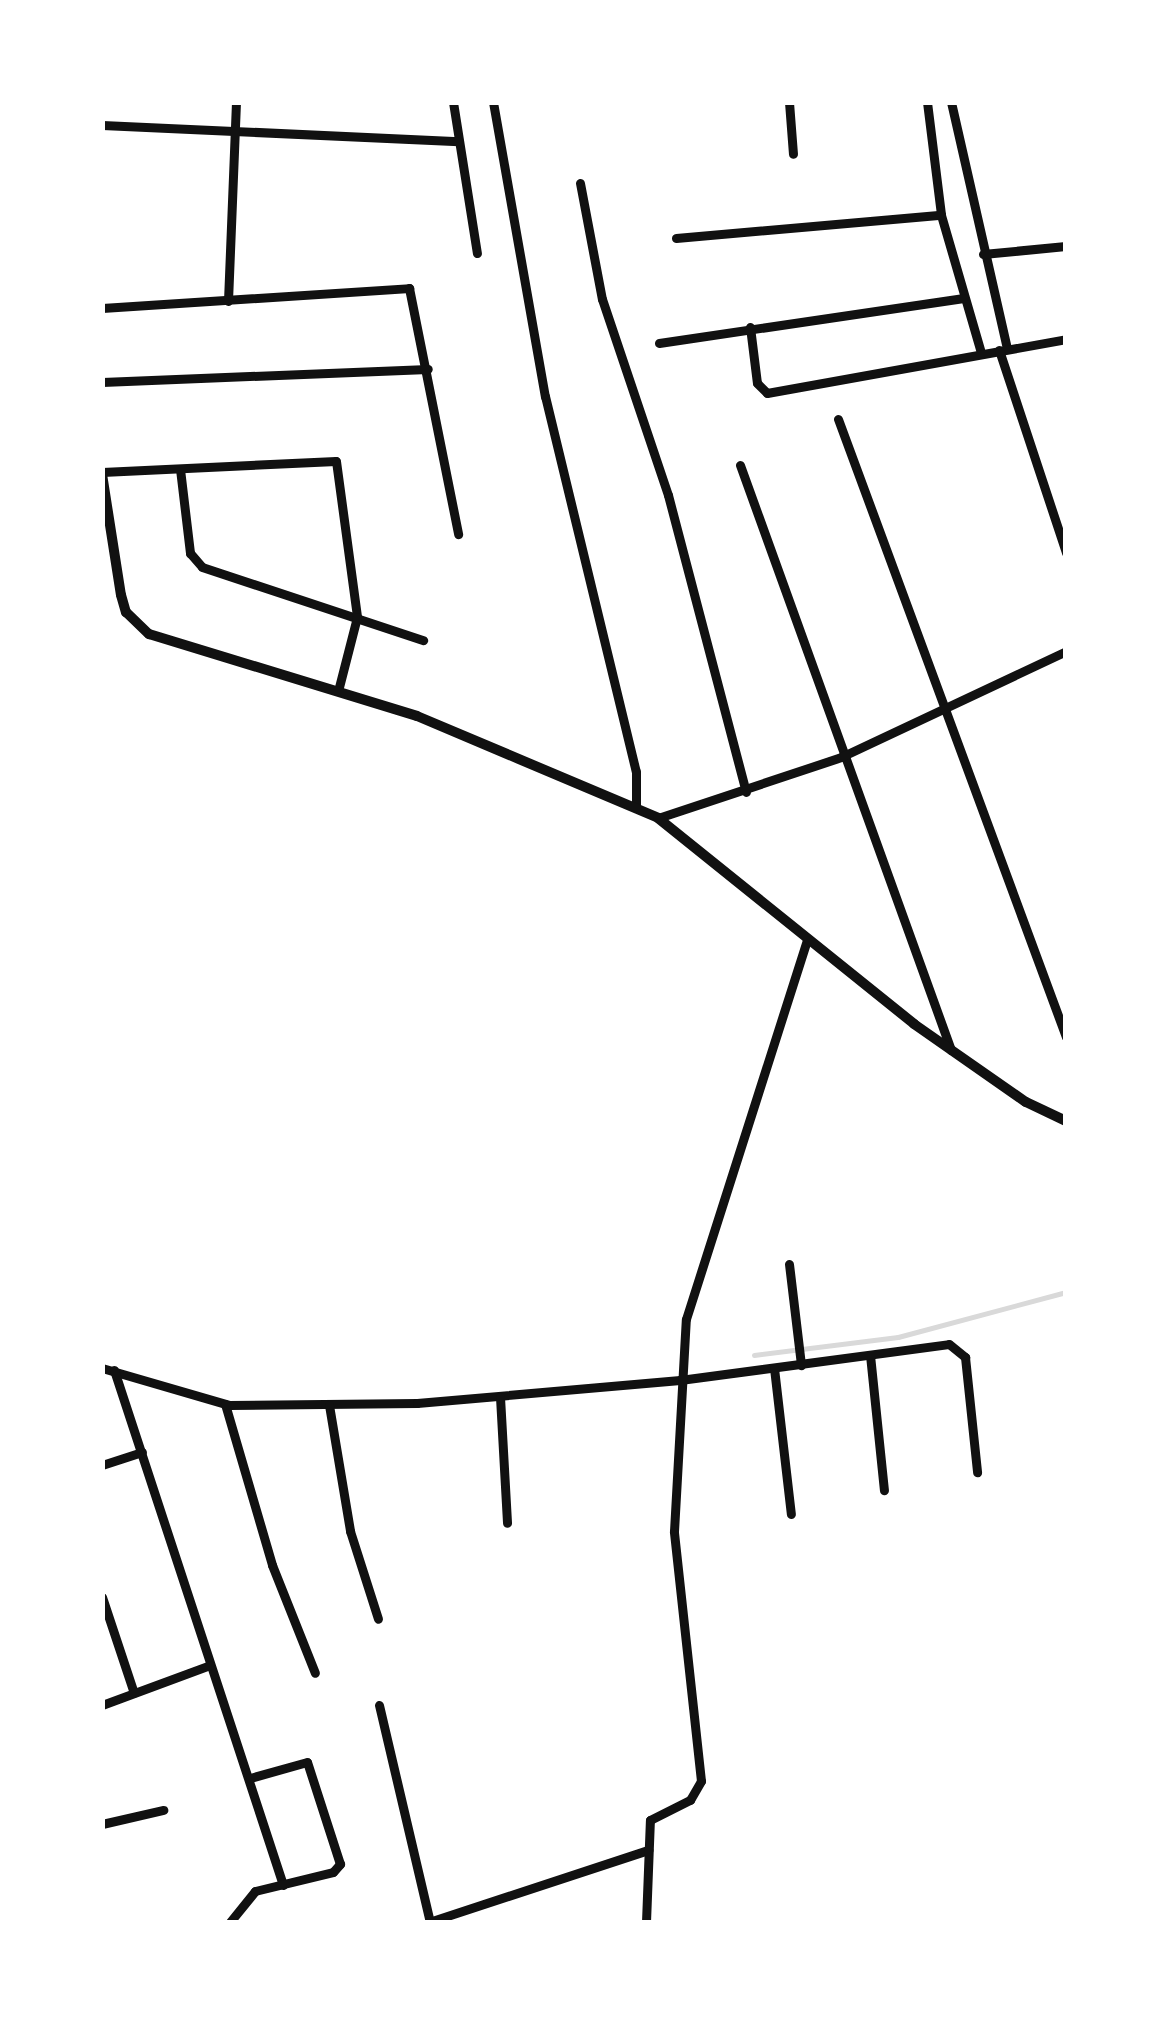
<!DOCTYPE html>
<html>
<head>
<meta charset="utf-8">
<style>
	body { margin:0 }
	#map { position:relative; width:1168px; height:2025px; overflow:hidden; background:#fff; font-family:"Source Sans 3",sans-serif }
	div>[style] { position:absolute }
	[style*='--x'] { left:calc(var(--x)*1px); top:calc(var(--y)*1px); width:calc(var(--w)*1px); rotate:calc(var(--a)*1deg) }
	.stream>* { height:5px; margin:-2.5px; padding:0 2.5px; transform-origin:2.5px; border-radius:2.5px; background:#d9d9d9 }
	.minor>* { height:9px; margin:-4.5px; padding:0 4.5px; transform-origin:4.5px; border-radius:4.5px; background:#111 }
	.tertiary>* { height:10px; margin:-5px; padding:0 5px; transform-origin:5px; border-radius:5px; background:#111 }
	span { translate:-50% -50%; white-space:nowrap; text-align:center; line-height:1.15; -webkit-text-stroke:10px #fff; paint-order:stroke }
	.frame { position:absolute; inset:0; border:105px solid #fff; pointer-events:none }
</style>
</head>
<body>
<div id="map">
	<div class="stream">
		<i style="--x:754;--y:1355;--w:145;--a:-7.1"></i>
		<i style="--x:898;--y:1337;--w:174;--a:-15"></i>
	</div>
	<div class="minor">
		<i style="--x:453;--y:102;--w:153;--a:81"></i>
		<i style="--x:493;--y:102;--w:299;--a:80"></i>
		<i style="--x:545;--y:396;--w:387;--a:76.4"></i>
		<i style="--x:636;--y:772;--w:34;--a:90"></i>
		<i style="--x:789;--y:102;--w:52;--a:85.6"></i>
		<i style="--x:927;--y:102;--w:114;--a:82.9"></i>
		<i style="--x:941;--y:215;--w:144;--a:73.8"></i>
		<i style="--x:951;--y:102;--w:253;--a:77.2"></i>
		<i style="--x:102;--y:125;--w:357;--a:2.6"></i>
		<i style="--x:580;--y:183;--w:118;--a:79.3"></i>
		<i style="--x:602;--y:299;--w:207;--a:71.4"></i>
		<i style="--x:668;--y:495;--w:307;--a:75.3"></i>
		<i style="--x:676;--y:238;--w:266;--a:-5"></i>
		<i style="--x:983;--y:254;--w:83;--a:-5.5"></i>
		<i style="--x:228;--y:301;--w:199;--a:-87.7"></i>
		<i style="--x:102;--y:308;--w:308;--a:-3.7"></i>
		<i style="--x:409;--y:288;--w:251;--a:78.7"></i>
		<i style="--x:750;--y:327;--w:56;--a:82.9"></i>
		<i style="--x:757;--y:383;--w:14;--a:45"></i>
		<i style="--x:767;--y:393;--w:304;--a:-10.2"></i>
		<i style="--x:659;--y:343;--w:308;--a:-8.4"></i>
		<i style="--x:999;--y:350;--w:214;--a:71.7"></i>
		<i style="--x:102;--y:382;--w:326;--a:-2.3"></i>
		<i style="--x:838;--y:419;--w:659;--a:69.75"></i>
		<i style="--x:740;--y:465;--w:622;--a:70.17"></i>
		<i style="--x:180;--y:469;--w:85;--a:83.2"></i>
		<i style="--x:190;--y:553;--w:18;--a:49"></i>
		<i style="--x:202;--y:567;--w:233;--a:18.3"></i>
		<i style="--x:102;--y:472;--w:234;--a:-2.7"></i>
		<i style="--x:336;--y:461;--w:157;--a:82.3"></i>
		<i style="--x:357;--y:617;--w:76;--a:104.4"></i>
		<i style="--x:658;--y:818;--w:193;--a:-18.4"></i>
		<i style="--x:841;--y:757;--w:249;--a:-25.2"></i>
		<i style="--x:789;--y:1264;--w:102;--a:83.2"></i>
		<i style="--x:870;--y:1355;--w:136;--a:84.1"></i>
		<i style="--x:102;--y:1368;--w:132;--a:16.2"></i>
		<i style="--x:229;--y:1405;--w:188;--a:-0.6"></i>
		<i style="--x:417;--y:1403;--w:264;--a:-5"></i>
		<i style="--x:680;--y:1380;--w:271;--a:-7.6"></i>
		<i style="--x:949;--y:1344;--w:21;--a:39"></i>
		<i style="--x:965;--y:1357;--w:116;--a:84"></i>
		<i style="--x:774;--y:1368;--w:147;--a:83.4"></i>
		<i style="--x:114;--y:1370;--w:542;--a:71.83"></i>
		<i style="--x:500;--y:1397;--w:126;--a:86.8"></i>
		<i style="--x:225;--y:1404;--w:168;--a:73.7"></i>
		<i style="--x:272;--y:1565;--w:116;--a:68.3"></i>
		<i style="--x:329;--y:1405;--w:128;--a:80.5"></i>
		<i style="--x:350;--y:1531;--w:92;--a:72.3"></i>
		<i style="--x:102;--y:1465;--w:42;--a:-18"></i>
		<i style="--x:102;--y:1597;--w:101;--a:71.6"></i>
		<i style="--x:102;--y:1705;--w:115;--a:-20.3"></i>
		<i style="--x:379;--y:1705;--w:223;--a:76.8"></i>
		<i style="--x:102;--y:1824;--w:63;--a:-12.9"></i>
		<i style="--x:230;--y:1922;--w:40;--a:-51"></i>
		<i style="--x:255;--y:1891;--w:80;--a:-13.7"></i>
		<i style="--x:333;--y:1872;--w:11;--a:-49"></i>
		<i style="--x:340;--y:1864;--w:107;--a:-107.9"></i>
		<i style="--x:307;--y:1762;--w:59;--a:164.3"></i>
		<i style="--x:429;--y:1922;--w:231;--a:-18.2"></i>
		<i style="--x:646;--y:1922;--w:102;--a:-87.8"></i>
		<i style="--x:650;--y:1820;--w:45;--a:-26.6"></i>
		<i style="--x:690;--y:1800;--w:22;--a:-60"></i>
		<i style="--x:701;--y:1781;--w:251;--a:-96.2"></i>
		<i style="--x:674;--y:1531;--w:212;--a:-86.8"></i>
		<i style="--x:686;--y:1319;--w:398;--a:-72.3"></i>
	</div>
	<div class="tertiary">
		<i style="--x:102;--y:474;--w:122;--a:81.1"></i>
		<i style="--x:121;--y:595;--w:18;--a:74"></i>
		<i style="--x:126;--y:612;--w:32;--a:44"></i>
		<i style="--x:149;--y:634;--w:280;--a:17"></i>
		<i style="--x:417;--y:716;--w:262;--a:22.9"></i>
		<i style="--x:658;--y:818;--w:329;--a:38.8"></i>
		<i style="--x:914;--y:1024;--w:136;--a:34.9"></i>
		<i style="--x:1026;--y:1102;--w:44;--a:25.4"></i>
	</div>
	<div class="frame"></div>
</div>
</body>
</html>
